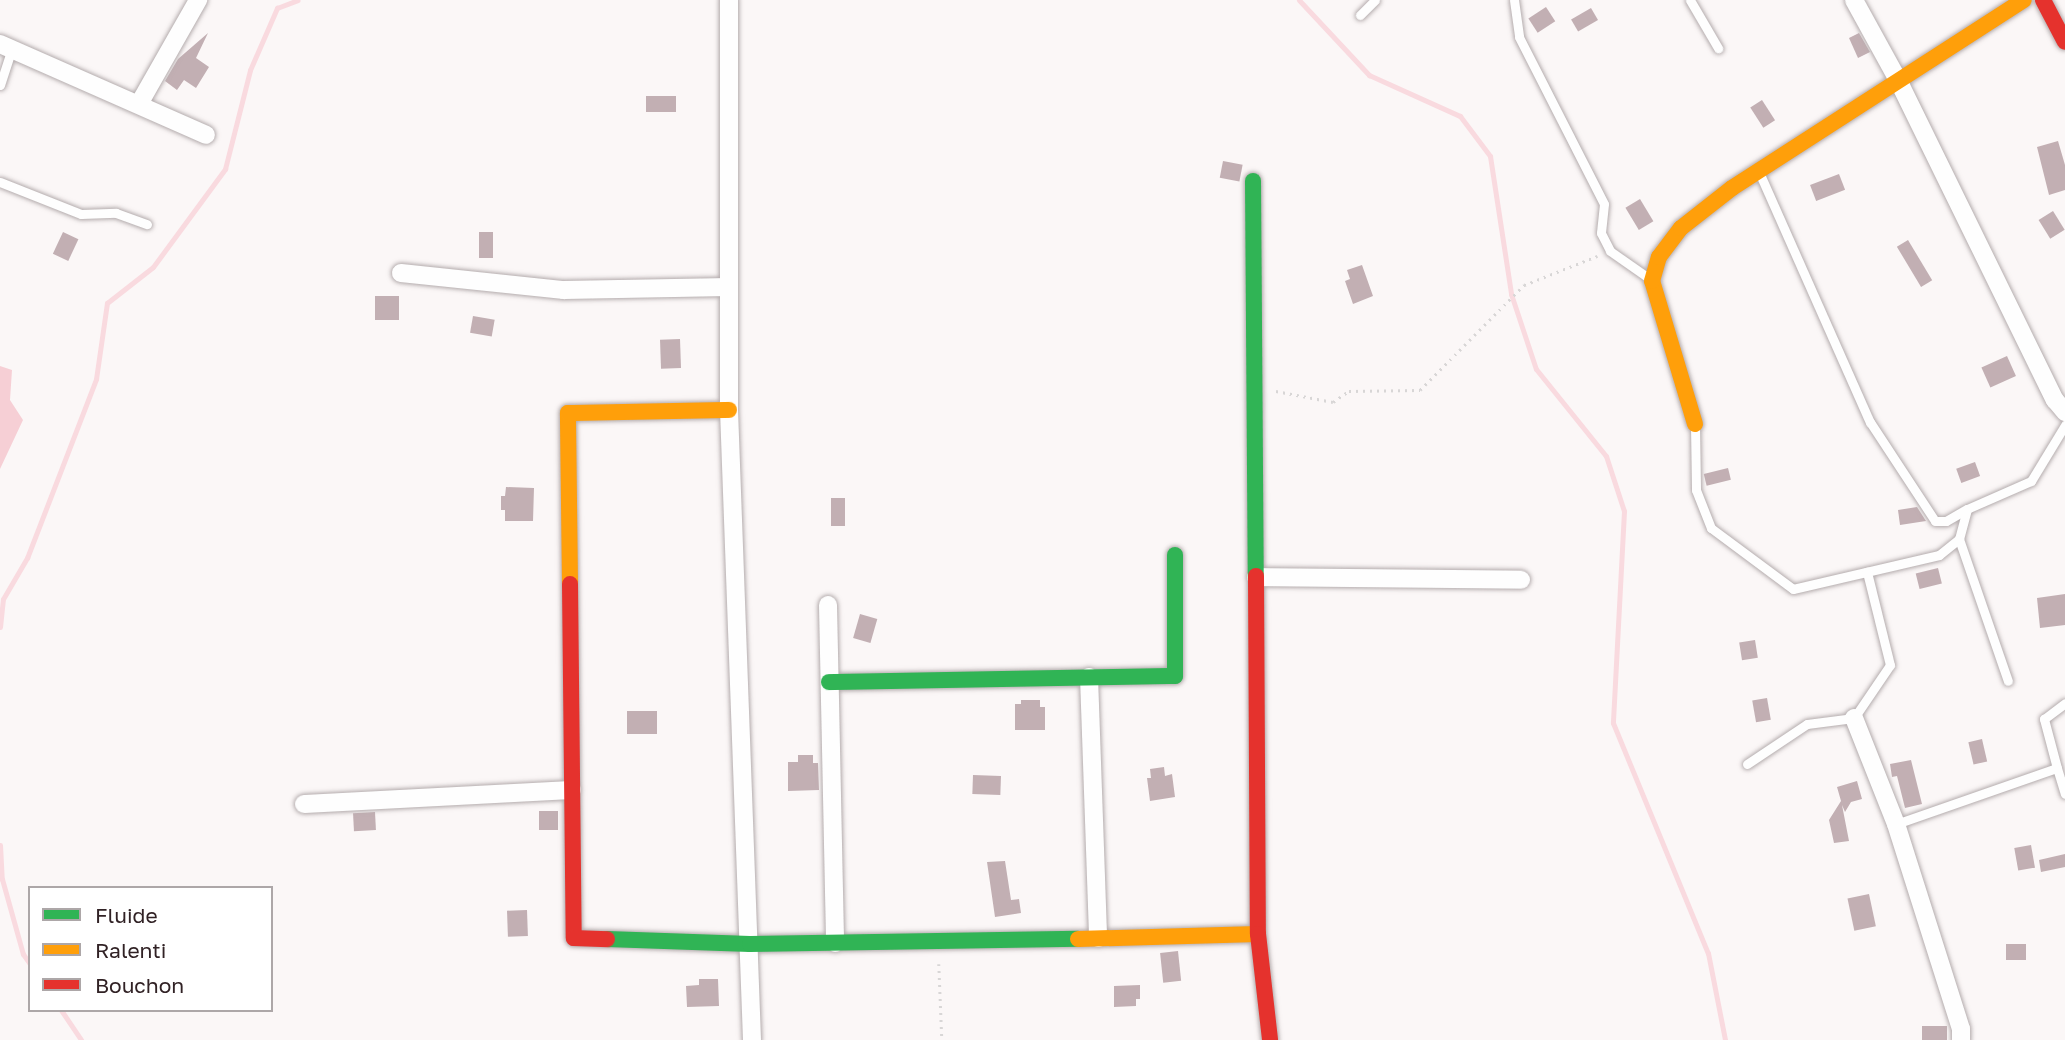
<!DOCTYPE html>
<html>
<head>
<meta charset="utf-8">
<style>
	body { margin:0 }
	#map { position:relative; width:2065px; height:1040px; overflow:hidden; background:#fbf7f7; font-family:"Golos Text",sans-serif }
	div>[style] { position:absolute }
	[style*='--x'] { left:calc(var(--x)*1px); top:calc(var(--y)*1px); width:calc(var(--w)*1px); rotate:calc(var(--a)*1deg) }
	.green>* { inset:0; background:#f6cfd5 }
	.stream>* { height:5px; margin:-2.5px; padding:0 2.5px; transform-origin:2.5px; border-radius:2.5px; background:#f9dadf }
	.building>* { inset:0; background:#c2afb3; transform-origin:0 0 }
	.path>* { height:2.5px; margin-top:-1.25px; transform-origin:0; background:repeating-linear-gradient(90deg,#d8d6d6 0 2px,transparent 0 7px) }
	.roads { filter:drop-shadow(0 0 2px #b4acad) drop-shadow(0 0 2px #b4acad) }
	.lane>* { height:9px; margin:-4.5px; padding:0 4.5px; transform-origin:4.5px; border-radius:4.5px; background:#fefefe }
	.street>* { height:18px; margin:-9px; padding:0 9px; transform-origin:9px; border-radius:9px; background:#fefefe }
	.fast>* { height:16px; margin:-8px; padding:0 8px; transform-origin:8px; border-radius:8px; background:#30b455 }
	.slow>* { height:16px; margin:-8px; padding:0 8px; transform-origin:8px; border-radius:8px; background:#ff9f0a }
	.jam>* { height:16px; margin:-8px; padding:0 8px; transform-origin:8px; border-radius:8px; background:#e5322d }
	span { translate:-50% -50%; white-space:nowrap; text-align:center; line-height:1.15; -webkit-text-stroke:5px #fff; paint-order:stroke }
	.legend { position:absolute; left:28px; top:886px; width:245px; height:126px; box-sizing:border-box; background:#fff; border:2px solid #ada7a8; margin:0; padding:9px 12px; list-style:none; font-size:21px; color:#312225 }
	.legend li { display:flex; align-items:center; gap:14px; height:35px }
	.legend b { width:35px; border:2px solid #ada7a8 }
</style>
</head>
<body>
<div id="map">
	<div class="green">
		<i style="clip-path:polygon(0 366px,12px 370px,10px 400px,23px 420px,0 469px)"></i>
	</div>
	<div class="stream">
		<i style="--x:1299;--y:0;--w:103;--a:47"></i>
		<i style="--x:1369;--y:75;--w:100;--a:24.3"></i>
		<i style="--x:1460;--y:116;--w:50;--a:53.1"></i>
		<i style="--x:1490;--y:156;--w:140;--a:81.3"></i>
		<i style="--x:1511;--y:294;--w:79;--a:71.6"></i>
		<i style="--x:1536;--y:369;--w:112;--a:51.2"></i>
		<i style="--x:1606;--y:456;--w:58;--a:71.9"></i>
		<i style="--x:1624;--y:511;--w:212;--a:93"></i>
		<i style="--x:1613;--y:723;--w:249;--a:67.6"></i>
		<i style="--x:1708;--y:953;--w:89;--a:78.9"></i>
		<i style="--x:0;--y:627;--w:28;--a:-84"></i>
		<i style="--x:3;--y:599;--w:48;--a:-59.7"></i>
		<i style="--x:27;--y:558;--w:192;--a:-68.9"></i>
		<i style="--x:96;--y:379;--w:77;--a:-81.8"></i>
		<i style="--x:107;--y:303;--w:58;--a:-38"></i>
		<i style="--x:153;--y:267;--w:122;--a:-53.7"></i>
		<i style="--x:225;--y:169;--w:102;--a:-75.8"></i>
		<i style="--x:250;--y:70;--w:68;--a:-66.5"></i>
		<i style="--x:277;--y:8;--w:22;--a:-21"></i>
		<i style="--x:0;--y:845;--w:34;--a:87"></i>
		<i style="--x:2;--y:879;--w:78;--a:74.4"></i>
		<i style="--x:23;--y:954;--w:12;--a:55"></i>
		<i style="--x:61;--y:1010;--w:36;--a:56"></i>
	</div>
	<div class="building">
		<i style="left:1546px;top:7px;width:17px;height:21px;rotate:57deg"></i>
		<i style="left:1591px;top:8px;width:14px;height:23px;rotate:60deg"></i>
		<i style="clip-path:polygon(208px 33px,196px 58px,209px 67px,196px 88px,184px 80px,177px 90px,165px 81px,178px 59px)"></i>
		<i style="clip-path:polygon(1859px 33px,1870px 52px,1858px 58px,1849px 38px)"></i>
		<i style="left:646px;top:96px;width:30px;height:16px"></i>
		<i style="left:1762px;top:100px;width:24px;height:14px;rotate:57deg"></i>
		<i style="clip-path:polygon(2058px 141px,2065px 165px,2065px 190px,2049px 195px,2037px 147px)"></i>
		<i style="left:1223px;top:161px;width:20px;height:17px;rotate:11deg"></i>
		<i style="left:1839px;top:174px;width:17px;height:31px;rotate:69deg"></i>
		<i style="left:1640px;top:199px;width:26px;height:17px;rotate:59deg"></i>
		<i style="left:2053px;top:211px;width:22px;height:17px;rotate:58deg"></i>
		<i style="left:63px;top:232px;width:17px;height:24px;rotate:25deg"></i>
		<i style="left:479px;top:232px;width:14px;height:26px"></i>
		<i style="left:1908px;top:240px;width:47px;height:13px;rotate:59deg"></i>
		<i style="clip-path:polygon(1362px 265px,1373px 296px,1353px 304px,1345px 281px,1350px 279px,1347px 270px)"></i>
		<i style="left:375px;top:296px;width:24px;height:24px"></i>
		<i style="left:473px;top:316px;width:22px;height:17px;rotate:10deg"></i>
		<i style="left:680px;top:339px;width:29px;height:20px;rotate:88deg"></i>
		<i style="left:2007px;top:356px;width:22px;height:28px;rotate:66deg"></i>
		<i style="left:1975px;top:462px;width:15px;height:20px;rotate:70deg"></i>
		<i style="left:1728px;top:468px;width:12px;height:25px;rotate:76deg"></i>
		<i style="clip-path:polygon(506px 487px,534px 488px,533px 521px,505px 521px,505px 510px,501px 510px,501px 496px,505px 496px)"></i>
		<i style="left:831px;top:498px;width:14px;height:28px"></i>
		<i style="clip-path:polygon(1917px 507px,1926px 521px,1900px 525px,1898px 510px)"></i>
		<i style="left:1938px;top:568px;width:16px;height:23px;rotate:76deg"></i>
		<i style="clip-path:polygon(2065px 594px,2065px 625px,2040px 628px,2037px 598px)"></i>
		<i style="left:860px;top:614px;width:18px;height:25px;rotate:16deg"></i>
		<i style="left:1755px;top:640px;width:18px;height:16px;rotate:81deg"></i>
		<i style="left:1767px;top:698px;width:22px;height:15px;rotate:80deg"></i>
		<i style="clip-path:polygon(1021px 700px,1040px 700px,1040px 707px,1045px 707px,1045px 730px,1015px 730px,1015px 704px,1021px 704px)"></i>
		<i style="left:627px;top:711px;width:30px;height:23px"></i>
		<i style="left:1982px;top:739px;width:23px;height:14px;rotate:77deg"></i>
		<i style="clip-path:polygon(798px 755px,813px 755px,813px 763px,818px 763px,819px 790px,788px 791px,788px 762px,798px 762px)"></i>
		<i style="clip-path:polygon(1911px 760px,1922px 804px,1905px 808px,1897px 776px,1892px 777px,1890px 764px)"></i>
		<i style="clip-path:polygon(1164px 767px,1165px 776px,1172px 774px,1175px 797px,1150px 801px,1147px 778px,1151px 778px,1150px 769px)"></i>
		<i style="left:973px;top:775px;width:28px;height:19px;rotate:2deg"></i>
		<i style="clip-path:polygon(1857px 781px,1862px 799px,1851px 802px,1845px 812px,1842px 805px,1849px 841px,1834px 843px,1829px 820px,1841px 801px,1837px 787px)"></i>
		<i style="left:558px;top:811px;width:19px;height:19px;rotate:90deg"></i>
		<i style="left:375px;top:812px;width:18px;height:22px;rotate:87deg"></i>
		<i style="left:2031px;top:845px;width:23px;height:17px;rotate:80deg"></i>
		<i style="clip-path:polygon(2065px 854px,2065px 867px,2041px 872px,2039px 860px)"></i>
		<i style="clip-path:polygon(1005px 861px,1011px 900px,1019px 899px,1021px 913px,995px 917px,987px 862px)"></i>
		<i style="left:1869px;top:894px;width:33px;height:22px;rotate:78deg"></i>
		<i style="left:527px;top:910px;width:26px;height:20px;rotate:88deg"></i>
		<i style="left:2026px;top:944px;width:16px;height:20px;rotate:90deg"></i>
		<i style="left:1178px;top:951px;width:30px;height:18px;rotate:84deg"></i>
		<i style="clip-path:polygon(699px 979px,718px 979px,719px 1006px,687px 1007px,686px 986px,699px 985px)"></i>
		<i style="clip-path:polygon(1140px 985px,1140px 999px,1136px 999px,1136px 1006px,1114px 1007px,1114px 986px)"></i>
		<i style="left:1947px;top:1026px;width:14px;height:25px;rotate:90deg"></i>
	</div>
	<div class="path">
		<i style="--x:1276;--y:391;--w:58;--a:10.9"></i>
		<i style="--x:1333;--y:402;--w:19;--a:-35"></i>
		<i style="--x:1349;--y:391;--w:71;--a:-0.8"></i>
		<i style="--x:1420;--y:390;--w:148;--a:-45.3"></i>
		<i style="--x:1524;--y:285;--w:79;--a:-21.7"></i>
		<i style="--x:939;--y:964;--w:76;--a:87.7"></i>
	</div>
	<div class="roads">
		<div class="lane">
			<i style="--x:1514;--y:0;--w:37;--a:82"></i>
			<i style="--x:1519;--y:37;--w:187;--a:63"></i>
			<i style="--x:1604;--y:204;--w:29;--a:96"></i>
			<i style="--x:1601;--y:233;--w:20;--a:63"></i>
			<i style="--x:1610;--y:251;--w:49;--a:35"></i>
			<i style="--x:1690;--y:0;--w:56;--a:59.7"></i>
			<i style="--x:1360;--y:15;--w:21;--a:-45"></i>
			<i style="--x:0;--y:85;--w:38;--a:-72"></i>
			<i style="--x:1759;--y:172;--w:274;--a:66.1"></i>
			<i style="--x:1870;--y:422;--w:118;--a:56.7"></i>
			<i style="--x:1935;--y:521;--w:11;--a:0"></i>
			<i style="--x:1946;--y:521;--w:24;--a:-30"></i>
			<i style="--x:0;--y:182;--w:87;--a:21.6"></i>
			<i style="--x:81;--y:214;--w:35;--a:-2"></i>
			<i style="--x:116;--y:213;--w:33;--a:20"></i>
			<i style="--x:1695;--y:425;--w:65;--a:89.1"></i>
			<i style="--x:1696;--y:490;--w:41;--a:68.5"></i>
			<i style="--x:1711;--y:528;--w:102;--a:36.6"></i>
			<i style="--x:1793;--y:589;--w:150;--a:-13.1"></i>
			<i style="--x:1939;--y:555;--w:26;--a:-39"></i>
			<i style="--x:1959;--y:539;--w:31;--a:-75"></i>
			<i style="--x:1967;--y:509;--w:70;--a:-23.6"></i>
			<i style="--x:2031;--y:481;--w:66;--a:-58.7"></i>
			<i style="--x:1959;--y:539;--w:150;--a:71"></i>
			<i style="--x:1747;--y:764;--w:72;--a:-33.7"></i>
			<i style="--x:1807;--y:724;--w:47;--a:-7.3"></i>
			<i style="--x:1854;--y:718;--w:64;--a:-55.8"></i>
			<i style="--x:1890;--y:665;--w:96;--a:-103.9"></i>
			<i style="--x:2057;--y:768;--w:27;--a:73"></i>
			<i style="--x:1896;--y:824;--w:170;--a:-19.2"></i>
			<i style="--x:2057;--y:768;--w:51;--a:-104.9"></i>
			<i style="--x:2044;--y:719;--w:26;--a:-37"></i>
		</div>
		<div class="street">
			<i style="--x:729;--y:0;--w:410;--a:90"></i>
			<i style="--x:729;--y:410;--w:630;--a:87.91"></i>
			<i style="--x:1854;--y:0;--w:91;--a:61.2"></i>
			<i style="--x:1898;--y:80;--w:356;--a:63.9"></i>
			<i style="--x:2055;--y:400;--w:16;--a:50"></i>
			<i style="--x:0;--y:44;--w:225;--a:23.8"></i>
			<i style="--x:139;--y:104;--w:120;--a:-60.4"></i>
			<i style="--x:401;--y:273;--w:164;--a:6"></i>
			<i style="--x:564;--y:290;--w:165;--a:-1"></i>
			<i style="--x:1256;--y:577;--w:265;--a:0.6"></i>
			<i style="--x:828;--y:605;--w:338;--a:88.8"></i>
			<i style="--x:1089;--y:677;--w:261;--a:88"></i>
			<i style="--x:1854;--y:718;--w:114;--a:68.4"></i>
			<i style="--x:1896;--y:824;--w:215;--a:72.4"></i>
			<i style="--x:1961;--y:1029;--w:11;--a:90"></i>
			<i style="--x:304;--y:804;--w:268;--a:-3"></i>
		</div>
		<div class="fast">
			<i style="--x:1253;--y:181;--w:395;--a:89.6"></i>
			<i style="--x:829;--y:682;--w:346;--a:-1"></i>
			<i style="--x:1175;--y:676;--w:121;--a:-90"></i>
			<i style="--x:607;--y:939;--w:143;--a:2"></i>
			<i style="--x:750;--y:944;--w:328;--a:-0.9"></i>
		</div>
		<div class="slow">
			<i style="--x:1695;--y:424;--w:149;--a:-106.7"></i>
			<i style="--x:1652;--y:281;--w:25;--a:-74"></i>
			<i style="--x:1659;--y:257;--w:36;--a:-53"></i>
			<i style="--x:1681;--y:228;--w:65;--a:-38.1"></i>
			<i style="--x:1732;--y:188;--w:347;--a:-32.8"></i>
			<i style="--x:570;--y:584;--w:171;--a:-90.7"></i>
			<i style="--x:568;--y:413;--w:161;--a:-1.1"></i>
			<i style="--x:1078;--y:939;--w:180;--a:-1.6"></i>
		</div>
		<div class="jam">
			<i style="--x:2043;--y:0;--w:47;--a:62.4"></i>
			<i style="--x:1256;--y:576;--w:358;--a:89.7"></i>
			<i style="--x:1258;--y:934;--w:107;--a:83.5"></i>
			<i style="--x:570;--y:584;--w:354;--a:89.4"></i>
			<i style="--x:574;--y:938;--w:33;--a:2"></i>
		</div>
	</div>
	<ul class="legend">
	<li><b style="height:9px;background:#30b455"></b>Fluide</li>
	<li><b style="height:9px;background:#ff9f0a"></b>Ralenti</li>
	<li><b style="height:9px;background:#e5322d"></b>Bouchon</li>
	</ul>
</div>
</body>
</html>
